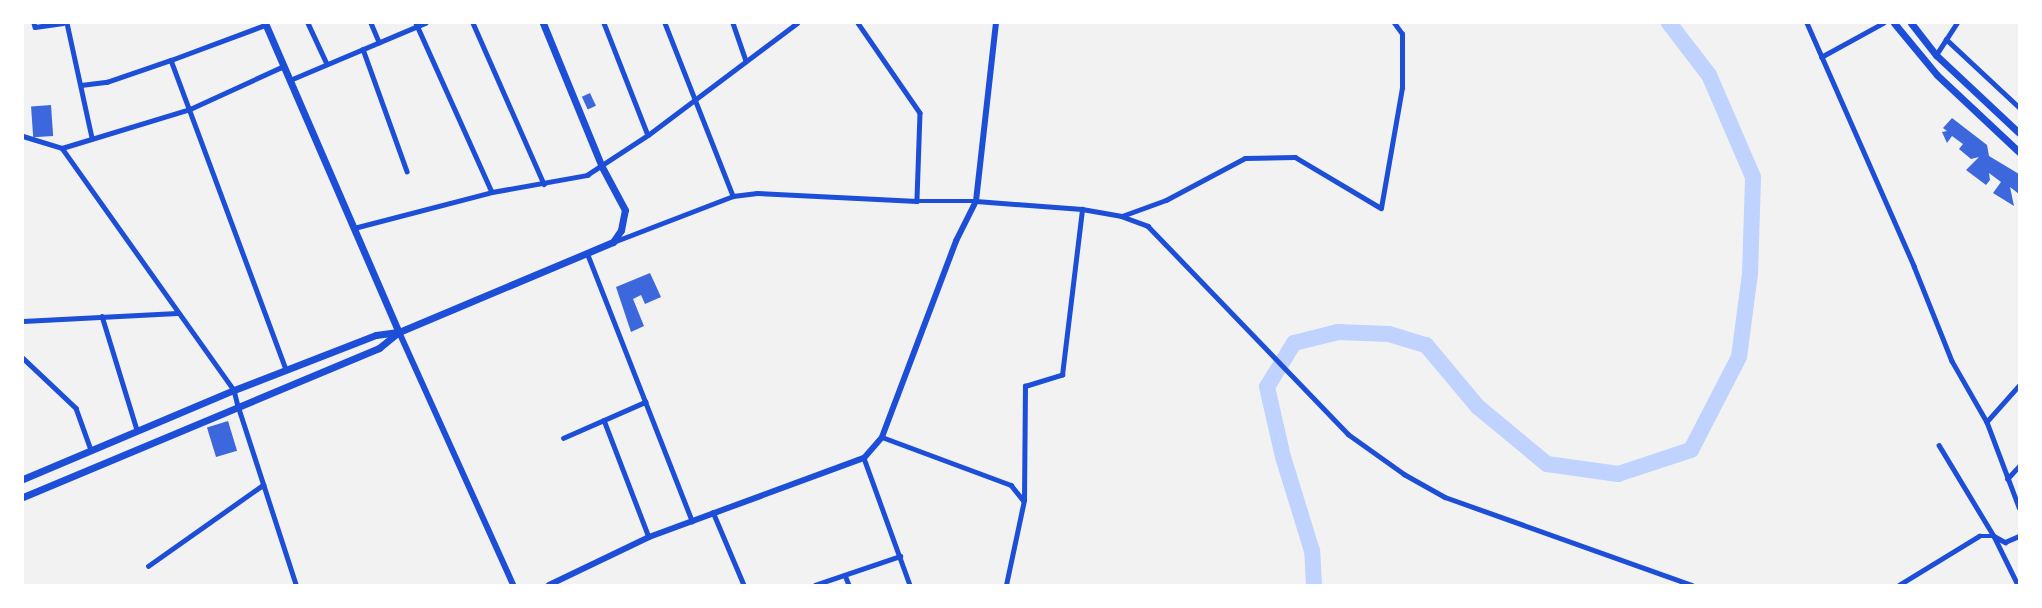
<!DOCTYPE html>
<html>
<head>
<meta charset="utf-8">
<style>
	body { margin:0 }
	#map { position:relative; width:2042px; height:608px; overflow:hidden; background:#f2f2f2; font-family:Rubik,sans-serif }
	div>[style] { position:absolute }
	[style*='--x'] { left:calc(var(--x)*1px); top:calc(var(--y)*1px); width:calc(var(--w)*1px); rotate:calc(var(--a)*1deg) }
	.river>* { height:16px; margin:-8px; padding:0 8px; transform-origin:8px; border-radius:8px; background:#bfd3fe }
	.building>* { inset:0; background:#3d67dc; transform-origin:0 0 }
	.minor>* { height:4.5px; margin:-2.25px; padding:0 2.25px; transform-origin:2.25px; border-radius:2.25px; background:#1d4ed8 }
	.tertiary>* { height:5px; margin:-2.5px; padding:0 2.5px; transform-origin:2.5px; border-radius:2.5px; background:#1d4ed8 }
	.secondary>* { height:6px; margin:-3px; padding:0 3px; transform-origin:3px; border-radius:3px; background:#1d4ed8 }
	.primary>* { height:7px; margin:-3.5px; padding:0 3.5px; transform-origin:3.5px; border-radius:3.5px; background:#1d4ed8 }
	span { translate:-50% -50%; white-space:nowrap; text-align:center; line-height:1.15; -webkit-text-stroke:5px #fff; paint-order:stroke }
	.frame { position:absolute; inset:0; border:24px solid #fff; pointer-events:none }
</style>
</head>
<body>
<div id="map">
	<div class="river">
		<i style="--x:1314;--y:585;--w:34;--a:-93"></i>
		<i style="--x:1312;--y:551;--w:98;--a:-107.1"></i>
		<i style="--x:1283;--y:457;--w:72;--a:-102.9"></i>
		<i style="--x:1267;--y:387;--w:52;--a:-58.5"></i>
		<i style="--x:1294;--y:343;--w:45;--a:-14"></i>
		<i style="--x:1338;--y:332;--w:51;--a:2.2"></i>
		<i style="--x:1389;--y:334;--w:39;--a:17"></i>
		<i style="--x:1426;--y:345;--w:81;--a:50"></i>
		<i style="--x:1478;--y:407;--w:89;--a:39.6"></i>
		<i style="--x:1547;--y:464;--w:72;--a:8"></i>
		<i style="--x:1618;--y:474;--w:77;--a:-18.2"></i>
		<i style="--x:1691;--y:450;--w:105;--a:-62.7"></i>
		<i style="--x:1739;--y:357;--w:84;--a:-82.5"></i>
		<i style="--x:1750;--y:274;--w:97;--a:-88.2"></i>
		<i style="--x:1753;--y:177;--w:111;--a:-113.3"></i>
		<i style="--x:1709;--y:75;--w:66;--a:-127.6"></i>
	</div>
	<div class="building">
		<i style="left:590px;top:93px;width:14px;height:9px;rotate:65deg"></i>
		<i style="left:51px;top:105px;width:31px;height:20px;rotate:86deg"></i>
		<i style="clip-path:polygon(1952px 118px,1987px 145px,1989px 156px,2019px 174px,2019px 194px,2010px 187px,2014px 206px,1993px 193px,2001px 182px,1989px 173px,1990px 180px,1986px 185px,1966px 170px,1979px 157px,1971px 159px,1959px 149px,1963px 144px,1952px 136px,1947px 143px,1942px 132px,1947px 131px,1943px 128px)"></i>
		<i style="clip-path:polygon(650px 273px,661px 297px,645px 304px,641px 295px,633px 299px,644px 326px,631px 332px,616px 287px)"></i>
		<i style="left:228px;top:421px;width:31px;height:22px;rotate:73deg"></i>
	</div>
	<div class="minor">
		<i style="--x:34;--y:23;--w:4;--a:76"></i>
		<i style="--x:35;--y:27;--w:28;--a:-8"></i>
		<i style="--x:67;--y:23;--w:118;--a:77.7"></i>
		<i style="--x:308;--y:23;--w:45;--a:65.1"></i>
		<i style="--x:371;--y:23;--w:21;--a:67"></i>
		<i style="--x:416;--y:23;--w:185;--a:65.8"></i>
		<i style="--x:473;--y:23;--w:176;--a:66.2"></i>
		<i style="--x:604;--y:23;--w:120;--a:68.6"></i>
		<i style="--x:665;--y:23;--w:186;--a:68.5"></i>
		<i style="--x:733;--y:23;--w:39;--a:71"></i>
		<i style="--x:858;--y:23;--w:109;--a:55.4"></i>
		<i style="--x:920;--y:113;--w:88;--a:92"></i>
		<i style="--x:1807;--y:23;--w:266;--a:66.2"></i>
		<i style="--x:1914;--y:266;--w:102;--a:68.2"></i>
		<i style="--x:1952;--y:361;--w:70;--a:60.2"></i>
		<i style="--x:1946;--y:39;--w:100;--a:43"></i>
		<i style="--x:363;--y:49;--w:130;--a:70.2"></i>
		<i style="--x:1936;--y:55;--w:38;--a:-57"></i>
		<i style="--x:1821;--y:57;--w:71;--a:-28.7"></i>
		<i style="--x:171;--y:60;--w:331;--a:69.6"></i>
		<i style="--x:290;--y:80;--w:147;--a:-22.9"></i>
		<i style="--x:81;--y:85;--w:26;--a:-7"></i>
		<i style="--x:107;--y:82;--w:68;--a:-19"></i>
		<i style="--x:171;--y:60;--w:100;--a:-20.4"></i>
		<i style="--x:23;--y:136;--w:41;--a:17.1"></i>
		<i style="--x:62;--y:148;--w:297;--a:54.6"></i>
		<i style="--x:234;--y:390;--w:16;--a:76"></i>
		<i style="--x:62;--y:148;--w:134;--a:-16.9"></i>
		<i style="--x:190;--y:109;--w:103;--a:-24.6"></i>
		<i style="--x:1122;--y:216;--w:47;--a:-20"></i>
		<i style="--x:1166;--y:200;--w:89;--a:-28"></i>
		<i style="--x:1245;--y:158;--w:50;--a:-1.1"></i>
		<i style="--x:1295;--y:157;--w:100;--a:30.7"></i>
		<i style="--x:1381;--y:208;--w:122;--a:-80.1"></i>
		<i style="--x:1402;--y:88;--w:54;--a:-90"></i>
		<i style="--x:1402;--y:34;--w:14;--a:-126"></i>
		<i style="--x:354;--y:228;--w:143;--a:-14.6"></i>
		<i style="--x:492;--y:192;--w:97;--a:-10.1"></i>
		<i style="--x:587;--y:175;--w:73;--a:-33.3"></i>
		<i style="--x:648;--y:135;--w:186;--a:-36.9"></i>
		<i style="--x:616;--y:241;--w:125;--a:-21"></i>
		<i style="--x:733;--y:196;--w:24;--a:-7"></i>
		<i style="--x:757;--y:193;--w:160;--a:2.9"></i>
		<i style="--x:917;--y:201;--w:59;--a:0"></i>
		<i style="--x:976;--y:201;--w:106;--a:4.3"></i>
		<i style="--x:1082;--y:209;--w:40;--a:10"></i>
		<i style="--x:1121;--y:216;--w:29;--a:20"></i>
		<i style="--x:1148;--y:226;--w:289;--a:46.1"></i>
		<i style="--x:1348;--y:434;--w:69;--a:35.5"></i>
		<i style="--x:1404;--y:474;--w:47;--a:29.3"></i>
		<i style="--x:1445;--y:497;--w:262;--a:19.6"></i>
		<i style="--x:588;--y:255;--w:286;--a:68.6"></i>
		<i style="--x:102;--y:316;--w:119;--a:72.9"></i>
		<i style="--x:23;--y:321;--w:154;--a:-3"></i>
		<i style="--x:23;--y:358;--w:73;--a:43.3"></i>
		<i style="--x:76;--y:408;--w:45;--a:70.3"></i>
		<i style="--x:2019;--y:386;--w:48;--a:131.6"></i>
		<i style="--x:1987;--y:422;--w:91;--a:69.4"></i>
		<i style="--x:604;--y:420;--w:125;--a:69"></i>
		<i style="--x:882;--y:437;--w:138;--a:20.4"></i>
		<i style="--x:1011;--y:485;--w:19;--a:51"></i>
		<i style="--x:563;--y:438;--w:90;--a:-23.7"></i>
		<i style="--x:1939;--y:445;--w:106;--a:58.9"></i>
		<i style="--x:1994;--y:536;--w:55;--a:63.9"></i>
		<i style="--x:864;--y:458;--w:135;--a:70.1"></i>
		<i style="--x:2007;--y:479;--w:18;--a:-47"></i>
		<i style="--x:713;--y:512;--w:79;--a:67"></i>
		<i style="--x:148;--y:566;--w:141;--a:-35.2"></i>
		<i style="--x:845;--y:575;--w:11;--a:68"></i>
		<i style="--x:815;--y:585;--w:90;--a:-18.8"></i>
		<i style="--x:1006;--y:585;--w:87;--a:-78"></i>
		<i style="--x:1024;--y:500;--w:114;--a:-89.5"></i>
		<i style="--x:1025;--y:386;--w:39;--a:-17"></i>
		<i style="--x:1062;--y:375;--w:167;--a:-83.1"></i>
		<i style="--x:1899;--y:585;--w:94;--a:-31.5"></i>
		<i style="--x:1979;--y:536;--w:15;--a:0"></i>
		<i style="--x:1994;--y:536;--w:13;--a:29"></i>
		<i style="--x:2005;--y:542;--w:15;--a:-23"></i>
	</div>
	<div class="tertiary">
		<i style="--x:238;--y:407;--w:187;--a:72"></i>
	</div>
	<div class="secondary">
		<i style="--x:399;--y:332;--w:277;--a:65.7"></i>
		<i style="--x:549;--y:585;--w:111;--a:-25.6"></i>
		<i style="--x:649;--y:537;--w:229;--a:-20.2"></i>
		<i style="--x:864;--y:458;--w:28;--a:-49"></i>
		<i style="--x:882;--y:437;--w:210;--a:-69.3"></i>
		<i style="--x:956;--y:241;--w:45;--a:-63.4"></i>
		<i style="--x:976;--y:201;--w:179;--a:-83.6"></i>
	</div>
	<div class="primary">
		<i style="--x:265;--y:23;--w:337;--a:66.6"></i>
		<i style="--x:1894;--y:23;--w:67;--a:50.4"></i>
		<i style="--x:1937;--y:75;--w:112;--a:43.2"></i>
		<i style="--x:1911;--y:23;--w:41;--a:52"></i>
		<i style="--x:1936;--y:55;--w:114;--a:43.2"></i>
		<i style="--x:23;--y:479;--w:229;--a:-22.9"></i>
		<i style="--x:234;--y:390;--w:152;--a:-21.2"></i>
		<i style="--x:376;--y:335;--w:22;--a:-8"></i>
		<i style="--x:23;--y:497;--w:386;--a:-22.7"></i>
		<i style="--x:379;--y:348;--w:26;--a:-39"></i>
		<i style="--x:399;--y:332;--w:232;--a:-22.8"></i>
		<i style="--x:613;--y:242;--w:14;--a:-56"></i>
		<i style="--x:621;--y:230;--w:20;--a:-79"></i>
		<i style="--x:625;--y:210;--w:49;--a:-118.1"></i>
		<i style="--x:602;--y:167;--w:156;--a:-112.3"></i>
	</div>
	<div class="frame"></div>
</div>
</body>
</html>
